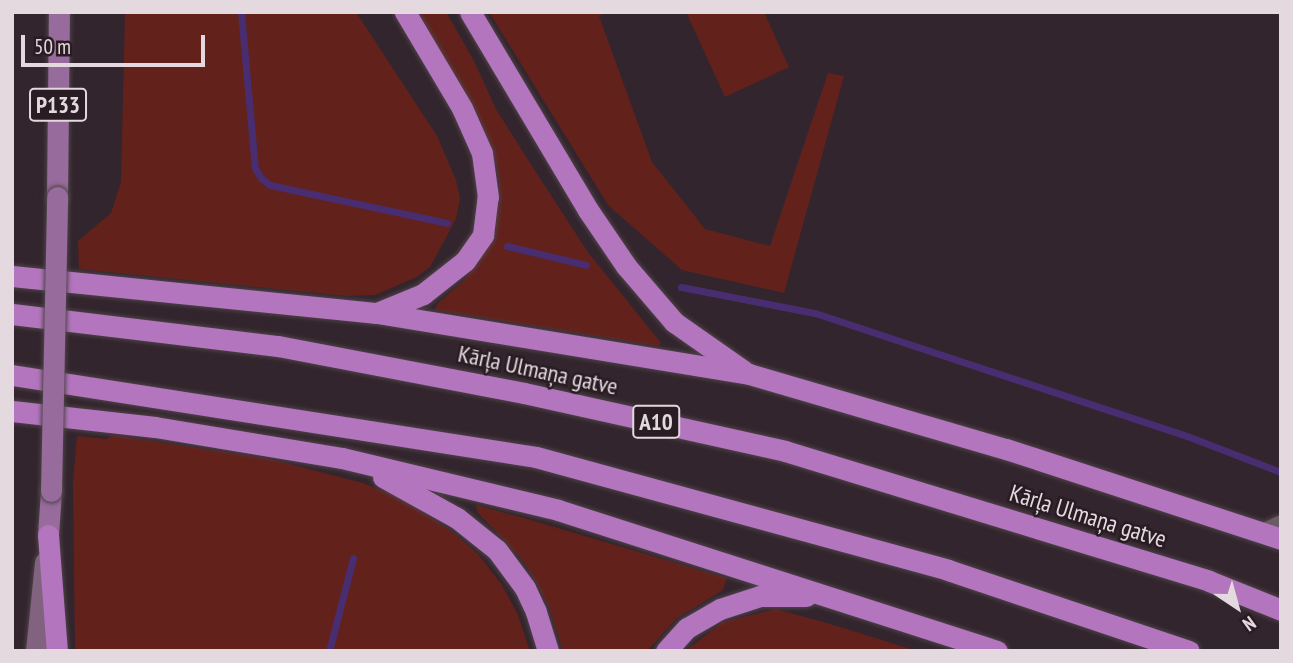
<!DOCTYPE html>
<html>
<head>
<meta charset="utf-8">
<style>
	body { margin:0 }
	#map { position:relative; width:1293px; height:663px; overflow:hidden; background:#33252d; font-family:"PT Sans Narrow",sans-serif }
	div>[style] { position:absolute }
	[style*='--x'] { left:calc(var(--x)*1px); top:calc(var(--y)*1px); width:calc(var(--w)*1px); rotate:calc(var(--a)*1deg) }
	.green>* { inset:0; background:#63211c }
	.stream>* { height:7px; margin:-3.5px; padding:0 3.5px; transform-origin:3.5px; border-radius:3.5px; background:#482d70 }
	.roads { filter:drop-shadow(0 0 2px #4e4349) drop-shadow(0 0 2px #4e4349) }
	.lane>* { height:12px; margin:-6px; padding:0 6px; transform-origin:6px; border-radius:6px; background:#6b5b64 }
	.secondary>* { height:21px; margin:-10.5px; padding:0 10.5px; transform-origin:10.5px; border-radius:10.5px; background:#81637f }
	.primary>* { height:21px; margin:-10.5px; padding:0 10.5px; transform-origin:10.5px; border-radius:10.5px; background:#976b9b }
	.highway>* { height:21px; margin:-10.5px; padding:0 10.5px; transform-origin:10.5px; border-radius:10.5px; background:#b475bf }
	.bridges { filter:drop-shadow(0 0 2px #4e4349) drop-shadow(0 0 2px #4e4349) }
	.primary-bridge>* { height:21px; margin:-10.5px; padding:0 10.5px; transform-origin:10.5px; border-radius:10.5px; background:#976b9b }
	span { translate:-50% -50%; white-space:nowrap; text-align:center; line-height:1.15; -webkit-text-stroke:5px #291c23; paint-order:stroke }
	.shield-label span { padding:2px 5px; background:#291c23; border:2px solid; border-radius:5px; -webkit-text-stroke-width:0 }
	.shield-label { font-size:23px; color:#e3d9de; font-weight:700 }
	.street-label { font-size:24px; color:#e3d9de }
	.frame { position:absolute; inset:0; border:14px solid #e3d9de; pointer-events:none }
	.north { position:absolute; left:1202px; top:572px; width:70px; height:70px; -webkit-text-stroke:5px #291c23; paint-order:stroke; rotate:144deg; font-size:19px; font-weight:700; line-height:28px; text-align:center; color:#e3d9de }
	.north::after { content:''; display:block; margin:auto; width:24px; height:32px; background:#e3d9de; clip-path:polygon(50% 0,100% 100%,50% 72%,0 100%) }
	.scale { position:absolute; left:21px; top:35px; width:184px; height:32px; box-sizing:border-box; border:4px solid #e3d9de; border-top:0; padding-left:9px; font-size:21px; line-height:24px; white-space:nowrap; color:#e3d9de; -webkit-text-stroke:5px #291c23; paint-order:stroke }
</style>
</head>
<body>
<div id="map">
	<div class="green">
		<i style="clip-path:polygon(125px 12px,356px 12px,437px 136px,456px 180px,460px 198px,456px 219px,430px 267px,417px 277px,375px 295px,346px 296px,79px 269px,78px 241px,111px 213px,121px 182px)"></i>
		<i style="clip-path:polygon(418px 12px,446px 12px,474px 61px,496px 109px,523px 152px,587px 251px,661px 343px,658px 346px,435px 310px,437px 304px,463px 281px,487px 250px,495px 233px,500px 193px,497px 168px,481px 122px)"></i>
		<i style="clip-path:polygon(489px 12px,607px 12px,599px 16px,652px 162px,705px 229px,770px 246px,828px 73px,844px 76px,784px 293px,682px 270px,608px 205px)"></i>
		<i style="clip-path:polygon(686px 12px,764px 12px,789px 67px,725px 97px)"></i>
		<i style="clip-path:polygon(113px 435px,270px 459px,363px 483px,403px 499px,454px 533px,478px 554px,502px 585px,518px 615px,530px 651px,75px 651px,73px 482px,77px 436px,106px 439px)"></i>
		<i style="clip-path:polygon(476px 505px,534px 521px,727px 578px,723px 590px,676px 619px,647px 651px,563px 651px,549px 607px,536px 582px,521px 558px,478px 513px)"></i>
		<i style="clip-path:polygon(776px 609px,837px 626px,917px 651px,685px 651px,723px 622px)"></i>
	</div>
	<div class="stream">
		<i style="--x:241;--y:12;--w:157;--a:84.9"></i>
		<i style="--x:255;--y:168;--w:12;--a:59"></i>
		<i style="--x:261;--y:178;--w:11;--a:38"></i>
		<i style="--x:270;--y:185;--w:181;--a:12.1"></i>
		<i style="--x:507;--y:246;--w:81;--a:13.5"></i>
		<i style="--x:681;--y:287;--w:136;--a:11"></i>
		<i style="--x:815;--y:313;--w:392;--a:18.3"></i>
		<i style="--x:1187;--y:436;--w:101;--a:21"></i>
		<i style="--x:329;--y:651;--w:96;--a:-75.5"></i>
	</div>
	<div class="roads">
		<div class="lane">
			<i style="--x:1260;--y:531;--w:23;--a:-25"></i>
		</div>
		<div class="secondary">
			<i style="--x:36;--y:651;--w:89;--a:-84.2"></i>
		</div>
		<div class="primary">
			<i style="--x:57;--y:197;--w:185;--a:-89.4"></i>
			<i style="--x:48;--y:535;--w:44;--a:-86.1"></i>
		</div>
		<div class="highway">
			<i style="--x:470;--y:12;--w:230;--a:59.2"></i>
			<i style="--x:588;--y:210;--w:68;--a:55.8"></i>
			<i style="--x:626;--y:266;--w:74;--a:49.4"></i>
			<i style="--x:674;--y:322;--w:85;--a:35"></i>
			<i style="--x:12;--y:276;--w:367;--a:5.8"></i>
			<i style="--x:377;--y:313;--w:377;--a:9.3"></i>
			<i style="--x:749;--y:374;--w:268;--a:16.3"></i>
			<i style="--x:1006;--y:449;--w:289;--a:18.1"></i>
			<i style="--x:377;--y:313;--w:50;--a:-22.4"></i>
			<i style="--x:423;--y:294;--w:53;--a:-38.2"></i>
			<i style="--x:465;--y:261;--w:32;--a:-55"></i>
			<i style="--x:483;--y:235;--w:38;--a:-83"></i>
			<i style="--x:488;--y:197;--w:44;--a:-97.8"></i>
			<i style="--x:482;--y:153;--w:49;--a:-114"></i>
			<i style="--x:462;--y:108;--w:112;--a:-120.7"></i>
			<i style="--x:12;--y:314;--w:268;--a:6.9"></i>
			<i style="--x:278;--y:346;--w:250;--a:10.8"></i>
			<i style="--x:524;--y:393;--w:267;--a:12.5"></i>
			<i style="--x:785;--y:451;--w:443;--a:17"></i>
			<i style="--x:1209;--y:581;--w:78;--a:21.9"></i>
			<i style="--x:12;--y:375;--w:530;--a:8.89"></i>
			<i style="--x:536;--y:457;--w:427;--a:15.3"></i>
			<i style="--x:948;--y:570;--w:254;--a:18.6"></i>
			<i style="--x:12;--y:411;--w:144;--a:6.4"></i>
			<i style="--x:155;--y:427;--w:190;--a:9.4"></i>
			<i style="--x:342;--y:458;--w:222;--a:13.5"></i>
			<i style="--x:558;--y:510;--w:461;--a:17.8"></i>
			<i style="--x:383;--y:477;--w:85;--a:29"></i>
			<i style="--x:457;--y:518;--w:51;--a:38.7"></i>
			<i style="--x:497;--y:550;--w:47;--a:53.6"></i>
			<i style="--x:525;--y:588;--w:26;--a:65"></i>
			<i style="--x:536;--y:612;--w:41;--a:72.9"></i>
			<i style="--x:48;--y:535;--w:116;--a:85.6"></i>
			<i style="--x:666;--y:651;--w:31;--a:-48"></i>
			<i style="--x:687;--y:628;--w:38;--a:-30"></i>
			<i style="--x:720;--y:609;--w:42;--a:-18"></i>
			<i style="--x:760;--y:596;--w:46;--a:0"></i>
		</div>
	</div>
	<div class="bridges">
		<div class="primary-bridge">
			<i style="--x:51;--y:491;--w:294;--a:-88.8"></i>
		</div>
	</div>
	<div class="shield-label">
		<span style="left:58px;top:105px">P133</span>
		<span style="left:656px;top:422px">A10</span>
	</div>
	<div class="street-label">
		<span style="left:538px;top:370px;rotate:12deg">Kārļa Ulmaņa gatve</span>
		<span style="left:1088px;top:516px;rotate:17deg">Kārļa Ulmaņa gatve</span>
	</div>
	<div class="frame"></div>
	<div class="north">N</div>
	<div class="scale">50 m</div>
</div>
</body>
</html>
